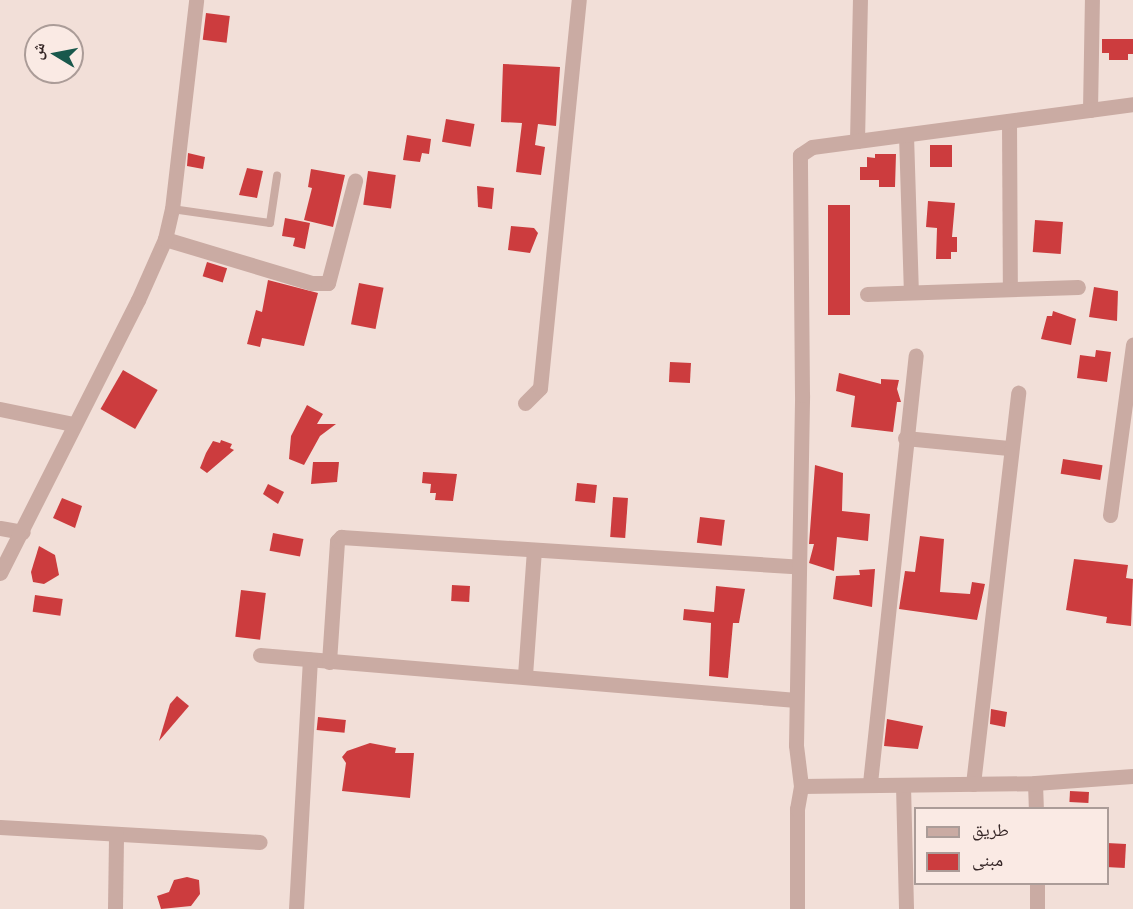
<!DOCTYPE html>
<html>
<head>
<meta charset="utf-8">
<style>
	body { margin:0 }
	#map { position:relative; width:1133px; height:909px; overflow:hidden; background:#f2dfd8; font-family:Helvetica,"Noto Naskh Arabic",sans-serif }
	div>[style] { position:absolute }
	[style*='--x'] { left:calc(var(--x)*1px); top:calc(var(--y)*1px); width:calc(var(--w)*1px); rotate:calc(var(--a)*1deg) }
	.building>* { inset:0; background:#cc3c3e; transform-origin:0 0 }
	.service>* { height:8px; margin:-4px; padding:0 4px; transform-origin:4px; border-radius:4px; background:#caaba3 }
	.minor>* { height:15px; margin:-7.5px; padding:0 7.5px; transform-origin:7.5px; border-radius:7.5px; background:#caaba3 }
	span { translate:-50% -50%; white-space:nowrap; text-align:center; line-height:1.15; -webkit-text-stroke:6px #faeae4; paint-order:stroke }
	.legend { position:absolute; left:914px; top:807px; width:195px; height:78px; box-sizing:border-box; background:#faeae4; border:2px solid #ab9c98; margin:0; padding:8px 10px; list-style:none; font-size:18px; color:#352626 }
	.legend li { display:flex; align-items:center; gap:12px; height:30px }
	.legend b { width:30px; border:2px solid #ab9c98 }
	.north { position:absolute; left:24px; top:24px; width:60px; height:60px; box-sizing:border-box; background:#faeae4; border:2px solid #ab9c98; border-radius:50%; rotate:280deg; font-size:16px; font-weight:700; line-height:24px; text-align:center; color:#352626 }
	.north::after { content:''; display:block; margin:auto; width:21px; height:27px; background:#19584c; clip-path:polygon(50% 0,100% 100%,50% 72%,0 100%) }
</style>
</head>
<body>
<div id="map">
	<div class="building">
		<i style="left:206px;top:13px;width:24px;height:27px;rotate:7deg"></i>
		<i style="clip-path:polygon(1102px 39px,1133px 39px,1133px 54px,1128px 54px,1128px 60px,1109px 60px,1109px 53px,1102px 53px)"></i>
		<i style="clip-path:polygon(503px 64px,560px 67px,556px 126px,538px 124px,535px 145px,545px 147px,541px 175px,516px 172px,522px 123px,501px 122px)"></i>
		<i style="left:446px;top:119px;width:29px;height:23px;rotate:10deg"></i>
		<i style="clip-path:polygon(407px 135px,431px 139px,429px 154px,422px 153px,420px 162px,403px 160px)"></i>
		<i style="left:952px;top:145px;width:22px;height:22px;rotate:90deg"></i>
		<i style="clip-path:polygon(188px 153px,205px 157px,203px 169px,187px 166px)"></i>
		<i style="clip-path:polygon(875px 154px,896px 154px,895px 187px,879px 187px,879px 180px,860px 180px,860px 167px,867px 167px,867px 157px,875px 158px)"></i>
		<i style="clip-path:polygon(247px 168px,263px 171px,257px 198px,239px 195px)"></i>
		<i style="clip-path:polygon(311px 169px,345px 175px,333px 227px,304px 220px,312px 188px,308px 187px)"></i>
		<i style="left:368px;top:171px;width:28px;height:34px;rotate:8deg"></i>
		<i style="clip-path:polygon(477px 186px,494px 188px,492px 209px,478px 207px)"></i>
		<i style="clip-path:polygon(928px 201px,955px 203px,952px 237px,957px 237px,957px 252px,951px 252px,951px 259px,936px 259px,937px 228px,926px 227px)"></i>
		<i style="left:828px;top:205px;width:22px;height:110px"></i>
		<i style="clip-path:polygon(285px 218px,310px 223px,305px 249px,293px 246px,295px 238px,282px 236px)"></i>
		<i style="left:1035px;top:220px;width:28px;height:32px;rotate:4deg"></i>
		<i style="clip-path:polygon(511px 226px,534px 228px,538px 233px,530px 253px,508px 250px)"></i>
		<i style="left:207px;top:262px;width:21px;height:15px;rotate:17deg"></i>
		<i style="clip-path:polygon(268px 280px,318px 293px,304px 346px,262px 338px,260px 347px,247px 344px,256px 310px,262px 312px)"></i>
		<i style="left:359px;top:283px;width:25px;height:42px;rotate:11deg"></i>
		<i style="clip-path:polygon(1094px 287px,1118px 291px,1117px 321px,1089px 317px)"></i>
		<i style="clip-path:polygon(1053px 311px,1076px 319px,1071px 345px,1041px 339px,1047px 316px,1052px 316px)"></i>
		<i style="clip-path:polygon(1096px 350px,1111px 352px,1107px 382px,1077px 378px,1080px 355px,1095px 357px)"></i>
		<i style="left:670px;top:362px;width:21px;height:20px;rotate:3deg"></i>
		<i style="left:123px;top:370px;width:40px;height:45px;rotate:30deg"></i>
		<i style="clip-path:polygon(839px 373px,881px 384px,881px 379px,899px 380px,897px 389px,901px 402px,897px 402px,893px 432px,851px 427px,855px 396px,836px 391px)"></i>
		<i style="clip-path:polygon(307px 405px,323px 414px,317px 424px,336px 424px,320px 436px,304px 465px,289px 459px,291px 436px)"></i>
		<i style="clip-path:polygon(221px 440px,232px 444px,230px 448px,234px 450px,207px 473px,200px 468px,206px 453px,213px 441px,220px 443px)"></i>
		<i style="left:1063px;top:459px;width:40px;height:15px;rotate:9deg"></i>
		<i style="clip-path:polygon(313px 462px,339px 462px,337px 482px,311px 484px)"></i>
		<i style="clip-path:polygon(815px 465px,843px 473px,842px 511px,870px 514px,868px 541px,837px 537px,834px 571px,809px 563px,814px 544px,809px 544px)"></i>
		<i style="clip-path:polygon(423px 472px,457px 474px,453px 501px,435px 500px,436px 493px,430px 493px,431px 484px,422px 483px)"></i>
		<i style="left:577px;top:483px;width:20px;height:18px;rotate:6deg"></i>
		<i style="clip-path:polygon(268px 484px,284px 492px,278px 504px,263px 494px)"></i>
		<i style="left:613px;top:497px;width:15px;height:40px;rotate:4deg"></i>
		<i style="clip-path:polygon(62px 498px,82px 506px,75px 528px,53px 518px)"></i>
		<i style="left:700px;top:517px;width:25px;height:26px;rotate:7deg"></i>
		<i style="left:273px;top:533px;width:31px;height:18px;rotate:11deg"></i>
		<i style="clip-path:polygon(920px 536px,944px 539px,940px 592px,970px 594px,972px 582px,985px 584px,977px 620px,899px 609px,905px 571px,915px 572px)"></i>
		<i style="clip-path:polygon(39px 546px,55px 555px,59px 575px,44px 584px,33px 582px,31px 572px)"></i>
		<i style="clip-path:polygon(1074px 559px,1128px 565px,1126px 578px,1133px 579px,1131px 626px,1106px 623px,1107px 617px,1066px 610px)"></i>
		<i style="clip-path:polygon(875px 569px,872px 607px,833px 599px,836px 576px,860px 575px,859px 570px)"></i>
		<i style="left:452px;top:585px;width:18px;height:16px;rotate:3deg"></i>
		<i style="clip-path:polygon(716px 586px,745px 589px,739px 623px,733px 623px,728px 678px,709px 676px,711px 623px,683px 620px,684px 609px,714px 612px)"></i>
		<i style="left:241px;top:590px;width:25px;height:47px;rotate:7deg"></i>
		<i style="left:35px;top:595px;width:28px;height:17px;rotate:8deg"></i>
		<i style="clip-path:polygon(177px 696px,189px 706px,159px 741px,170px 704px)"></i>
		<i style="clip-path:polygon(991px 709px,1007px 712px,1005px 727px,990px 724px)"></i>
		<i style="left:318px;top:717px;width:28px;height:13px;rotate:6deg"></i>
		<i style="clip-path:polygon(887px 719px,923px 726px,918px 749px,884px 746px)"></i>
		<i style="clip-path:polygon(370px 743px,396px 748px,395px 753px,414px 753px,410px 798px,342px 791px,346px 763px,342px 757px,347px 751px)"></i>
		<i style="left:1070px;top:791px;width:19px;height:11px;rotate:3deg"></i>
		<i style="left:1107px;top:843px;width:19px;height:24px;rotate:3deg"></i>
		<i style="clip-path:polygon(187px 877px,199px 880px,200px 894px,191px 906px,161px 909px,157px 896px,169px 892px,174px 880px)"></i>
	</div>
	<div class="service">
		<i style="--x:172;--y:209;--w:99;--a:8.1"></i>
		<i style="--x:270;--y:223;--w:48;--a:-81.5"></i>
	</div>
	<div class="minor">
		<i style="--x:1090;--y:110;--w:110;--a:-89"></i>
		<i style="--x:1009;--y:121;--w:167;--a:89.7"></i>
		<i style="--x:906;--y:135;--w:157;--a:88.2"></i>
		<i style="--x:857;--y:141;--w:141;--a:-88.8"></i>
		<i style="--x:165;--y:239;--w:153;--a:16.7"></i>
		<i style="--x:312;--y:283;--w:16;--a:0"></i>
		<i style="--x:328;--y:283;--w:106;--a:-75.2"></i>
		<i style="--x:867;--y:294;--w:211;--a:-1.9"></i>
		<i style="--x:525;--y:403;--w:21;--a:-45"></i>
		<i style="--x:540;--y:388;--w:390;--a:-84.3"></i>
		<i style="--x:0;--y:409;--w:75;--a:11.6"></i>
		<i style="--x:905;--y:438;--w:104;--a:5.5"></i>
		<i style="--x:1110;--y:515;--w:172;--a:-82.3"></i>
		<i style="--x:0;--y:528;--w:23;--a:10"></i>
		<i style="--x:0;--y:573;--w:306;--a:-63.2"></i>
		<i style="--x:138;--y:300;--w:67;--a:-66.1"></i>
		<i style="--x:165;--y:239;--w:31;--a:-77"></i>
		<i style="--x:172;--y:209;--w:210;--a:-83.4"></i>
		<i style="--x:260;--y:655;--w:538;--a:4.8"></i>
		<i style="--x:329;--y:662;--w:121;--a:-86.2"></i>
		<i style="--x:337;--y:541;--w:6;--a:-45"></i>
		<i style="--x:341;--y:537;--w:459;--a:3.7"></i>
		<i style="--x:525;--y:675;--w:125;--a:-85.9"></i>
		<i style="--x:870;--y:783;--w:430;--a:-83.9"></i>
		<i style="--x:1035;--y:783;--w:25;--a:88"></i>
		<i style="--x:973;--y:784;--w:394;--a:-83.4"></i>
		<i style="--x:903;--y:785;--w:124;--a:88.6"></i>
		<i style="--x:801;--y:786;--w:41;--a:-97"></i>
		<i style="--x:796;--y:745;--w:350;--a:-89"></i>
		<i style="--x:802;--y:395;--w:240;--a:-90.5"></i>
		<i style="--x:800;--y:155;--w:14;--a:-34"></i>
		<i style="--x:812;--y:147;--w:324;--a:-7.6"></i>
		<i style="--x:0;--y:827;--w:260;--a:3.3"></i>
		<i style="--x:1037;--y:884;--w:25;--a:90"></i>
		<i style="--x:115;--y:909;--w:74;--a:-89.2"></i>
		<i style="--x:296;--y:909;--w:250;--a:-86.8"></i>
		<i style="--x:797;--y:909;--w:100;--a:-90"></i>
		<i style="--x:797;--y:809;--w:23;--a:-80"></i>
		<i style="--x:801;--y:786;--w:234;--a:-0.7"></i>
		<i style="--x:1035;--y:783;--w:98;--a:-4.1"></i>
	</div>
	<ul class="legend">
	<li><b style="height:8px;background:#caaba3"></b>طريق</li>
	<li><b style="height:16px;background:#cc3c3e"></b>مبنى</li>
	</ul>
	<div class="north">ش</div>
</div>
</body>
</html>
